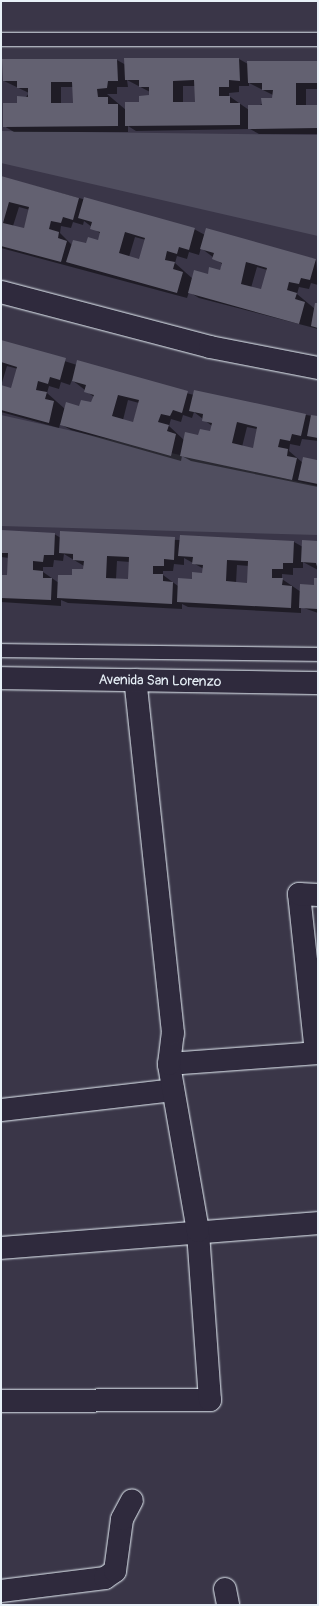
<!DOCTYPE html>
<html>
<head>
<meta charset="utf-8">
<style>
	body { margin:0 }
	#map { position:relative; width:319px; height:1606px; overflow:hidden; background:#3a3648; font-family:Pangolin,sans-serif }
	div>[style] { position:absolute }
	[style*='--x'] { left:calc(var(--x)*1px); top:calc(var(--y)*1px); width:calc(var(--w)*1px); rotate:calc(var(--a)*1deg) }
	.green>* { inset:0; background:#504e5f }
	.shadow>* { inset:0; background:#0007 }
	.building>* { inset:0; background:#636171 }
	.roads { filter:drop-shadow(0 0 1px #e8f1f8) drop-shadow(0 0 1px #e8f1f8) }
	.lane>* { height:13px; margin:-6.5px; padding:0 6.5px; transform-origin:6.5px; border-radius:6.5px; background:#2f2a3d }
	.street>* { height:22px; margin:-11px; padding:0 11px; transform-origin:11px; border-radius:11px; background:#2f2a3d }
	.secondary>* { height:22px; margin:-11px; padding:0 11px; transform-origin:11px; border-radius:11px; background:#2f2a3d }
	span { translate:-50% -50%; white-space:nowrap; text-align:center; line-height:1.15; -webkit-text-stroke:4px #2f2a3d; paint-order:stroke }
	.street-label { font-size:14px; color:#e8f1f8 }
	.frame { position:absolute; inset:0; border:2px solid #e8f1f8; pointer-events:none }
</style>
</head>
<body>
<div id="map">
	<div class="green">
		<i style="clip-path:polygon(1px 131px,318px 135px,318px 236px,1px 163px)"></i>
		<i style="clip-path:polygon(1px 415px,318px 486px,318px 535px,1px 526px)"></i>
	</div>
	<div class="shadow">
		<i style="clip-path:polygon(evenodd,239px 59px,248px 64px,318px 62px,318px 89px,306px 89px,306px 106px,318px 106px,318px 134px,259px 134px,250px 129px,136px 131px,128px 126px,128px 132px,14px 132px,4px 126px,29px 93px,4px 81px,3px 60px,117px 60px,126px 65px,239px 59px,127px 80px,150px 92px,150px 96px,126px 110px,107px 94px,117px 94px,117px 87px,128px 87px,127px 80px,239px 59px,249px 83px,273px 95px,273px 99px,249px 110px,229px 96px,229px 93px,239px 92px,239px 86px,249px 86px,249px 83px,239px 59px,183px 86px,195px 86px,196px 103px,183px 103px,183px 86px,239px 59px,61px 87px,73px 87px,74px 104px,61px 104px,61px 87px)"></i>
		<i style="clip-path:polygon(evenodd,1px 177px,194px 229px,205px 235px,316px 259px,318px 285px,311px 283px,309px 289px,299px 287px,297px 294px,315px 309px,318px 304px,318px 329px,199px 298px,189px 292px,187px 298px,1px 248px,1px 177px,19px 207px,30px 210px,24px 229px,13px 226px,19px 207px,1px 177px,84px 221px,101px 234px,98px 241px,72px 245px,60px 233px,61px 226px,71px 228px,73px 222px,83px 225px,84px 221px,1px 177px,135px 237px,146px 240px,140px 260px,129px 257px,135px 237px,1px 177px,201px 248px,222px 264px,220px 271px,193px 279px,175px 263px,177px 256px,187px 259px,189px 252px,199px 255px,201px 248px,1px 177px,257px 267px,267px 270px,262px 290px,251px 288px,257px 267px)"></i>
		<i style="clip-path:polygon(evenodd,1px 341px,77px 365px,194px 395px,318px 417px,318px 441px,302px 439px,300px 446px,290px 444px,289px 451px,303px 463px,317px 462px,318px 458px,318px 487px,191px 461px,182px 456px,181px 461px,71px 430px,60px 424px,59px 428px,1px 412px,1px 341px,7px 366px,18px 369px,12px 389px,1px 386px,7px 366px,1px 341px,72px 380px,94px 397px,92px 404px,65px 409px,47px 393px,49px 386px,59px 389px,61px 382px,70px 385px,72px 380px,1px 341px,128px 400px,139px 403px,133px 423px,123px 420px,128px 400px,1px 341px,194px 412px,212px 426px,211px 432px,184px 440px,169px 426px,171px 419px,181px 422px,183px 415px,192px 418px,194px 412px,1px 341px,247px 427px,257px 429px,254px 449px,242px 447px,247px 427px)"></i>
		<i style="clip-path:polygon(evenodd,1px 531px,54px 534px,61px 538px,294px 542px,303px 547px,318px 542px,318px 570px,303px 562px,303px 568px,293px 568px,293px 575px,282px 574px,282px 579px,301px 592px,316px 586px,318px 579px,318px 613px,301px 607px,301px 613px,188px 607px,182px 604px,182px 609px,68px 603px,61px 600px,61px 606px,1px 602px,1px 576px,8px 576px,9px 558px,1px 557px,1px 531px,64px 554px,84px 566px,84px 570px,59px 583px,43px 572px,43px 567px,53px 567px,54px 560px,63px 561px,64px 554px,1px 531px,184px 558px,204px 569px,203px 574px,178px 586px,163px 575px,163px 571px,173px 571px,174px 564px,184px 565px,184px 558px,1px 531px,117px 561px,130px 562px,129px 580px,116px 579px,117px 561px,1px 531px,237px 565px,249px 566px,248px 584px,236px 583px,237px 565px)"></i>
	</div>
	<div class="building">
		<i style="clip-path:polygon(evenodd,124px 58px,239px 58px,240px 81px,229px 80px,229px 87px,219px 87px,219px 96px,230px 96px,230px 103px,240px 103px,240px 125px,125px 126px,125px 102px,139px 102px,139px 96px,149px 95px,149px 87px,139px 87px,139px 80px,125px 80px,124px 58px,194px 80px,195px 102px,173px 102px,173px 81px,194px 80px)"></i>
		<i style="clip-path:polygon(evenodd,2px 59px,117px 59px,118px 81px,108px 81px,107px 88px,97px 89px,98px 97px,108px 97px,108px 104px,118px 104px,118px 126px,3px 127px,3px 103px,17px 103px,17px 96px,28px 97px,28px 88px,17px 88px,17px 81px,3px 81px,2px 59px,51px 82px,72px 82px,73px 103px,51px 103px,51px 82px)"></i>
		<i style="clip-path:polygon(247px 61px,318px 61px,318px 83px,296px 83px,296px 105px,318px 105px,318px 128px,248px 129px,248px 105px,262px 105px,261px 98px,272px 98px,273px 90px,262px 90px,262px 83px,248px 83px)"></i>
		<i style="clip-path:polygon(evenodd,1px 176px,79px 198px,73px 220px,63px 217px,61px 223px,51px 221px,49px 229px,59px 232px,58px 238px,67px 241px,61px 262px,1px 246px,1px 176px,9px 202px,29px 207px,24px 228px,3px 223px,9px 202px)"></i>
		<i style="clip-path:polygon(evenodd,84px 197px,195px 228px,189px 250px,179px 247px,177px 254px,167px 251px,165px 260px,175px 262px,173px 269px,183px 272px,177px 293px,66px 262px,73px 240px,86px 243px,88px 237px,98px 240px,100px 232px,90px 229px,92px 222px,78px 218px,84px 197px,125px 232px,145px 238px,139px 259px,119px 253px,125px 232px)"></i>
		<i style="clip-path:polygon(evenodd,206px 228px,316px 259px,310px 280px,301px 278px,299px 284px,289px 282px,287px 290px,297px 293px,295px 299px,305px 302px,299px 324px,188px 293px,194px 270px,208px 274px,209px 267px,220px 270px,222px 263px,212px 259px,214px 253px,200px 249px,206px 228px,246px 262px,267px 268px,261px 289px,241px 284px,246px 262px)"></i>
		<i style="clip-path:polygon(315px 303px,318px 303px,318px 328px,311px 326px)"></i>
		<i style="clip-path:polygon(1px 340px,66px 358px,60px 380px,50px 377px,48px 384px,38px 381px,36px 390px,47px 392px,45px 399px,54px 401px,49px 423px,1px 410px,1px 385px,11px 388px,17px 367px,1px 362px)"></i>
		<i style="clip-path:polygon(evenodd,77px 360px,188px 391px,182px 413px,173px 410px,170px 416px,161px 414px,158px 422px,169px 425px,167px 431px,176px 434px,171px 456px,60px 425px,66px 402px,79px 406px,81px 400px,91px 402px,94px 395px,84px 392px,86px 385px,72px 381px,77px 360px,118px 395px,139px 400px,133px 422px,112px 416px,118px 395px)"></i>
		<i style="clip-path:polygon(evenodd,194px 390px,306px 414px,301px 436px,292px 434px,290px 441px,280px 439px,278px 447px,288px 449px,287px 456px,297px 458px,292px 480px,180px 456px,185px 432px,198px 435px,200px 429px,210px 431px,212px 423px,202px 421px,203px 414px,189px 411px,194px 390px,237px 422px,257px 427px,253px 448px,232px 443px,237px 422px)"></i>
		<i style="clip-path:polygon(311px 415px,318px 416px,318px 438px,307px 436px)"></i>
		<i style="clip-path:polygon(303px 457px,317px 460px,318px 457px,318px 484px,298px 480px)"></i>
		<i style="clip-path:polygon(1px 530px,55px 533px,54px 555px,44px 555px,43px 562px,33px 561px,33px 570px,43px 571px,43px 578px,52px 578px,51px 600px,1px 598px,1px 575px,7px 575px,8px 553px,1px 553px)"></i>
		<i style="clip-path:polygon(evenodd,60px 531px,175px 537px,174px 560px,164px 559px,164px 566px,153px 566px,153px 574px,163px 574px,163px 581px,173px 582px,172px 604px,57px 598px,58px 575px,72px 575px,72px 569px,83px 569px,84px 561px,73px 560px,73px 554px,59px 553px,60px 531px,107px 556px,129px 557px,128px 579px,106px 578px,107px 556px)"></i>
		<i style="clip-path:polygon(evenodd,180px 535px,294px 541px,293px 563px,283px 563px,283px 569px,272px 569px,272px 578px,283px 578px,282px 585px,292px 586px,291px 608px,177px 602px,178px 578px,192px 579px,192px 572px,202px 573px,203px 565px,192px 564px,193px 557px,178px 556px,180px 535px,227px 560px,248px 561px,247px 583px,226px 581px,227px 560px)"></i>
		<i style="clip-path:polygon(302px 540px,318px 541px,318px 570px,316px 563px,301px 562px)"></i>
		<i style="clip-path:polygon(314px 578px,318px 578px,318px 609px,299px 608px,300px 584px,314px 585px)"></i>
	</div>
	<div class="roads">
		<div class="lane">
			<i style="--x:1;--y:39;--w:317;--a:0"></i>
			<i style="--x:1;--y:650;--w:317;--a:0.7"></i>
		</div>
		<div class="street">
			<i style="--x:1;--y:292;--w:216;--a:14.7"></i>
			<i style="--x:210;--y:347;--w:110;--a:11"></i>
			<i style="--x:316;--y:1053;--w:160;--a:-96.1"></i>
			<i style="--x:299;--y:894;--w:19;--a:3"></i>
			<i style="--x:169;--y:1064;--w:149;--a:-4.2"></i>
			<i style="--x:1;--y:1110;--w:173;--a:-6.6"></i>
			<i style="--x:1;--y:1248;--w:318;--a:-4.5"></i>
			<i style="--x:1;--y:1401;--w:209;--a:-0.3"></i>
			<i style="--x:210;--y:1400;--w:169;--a:-94.1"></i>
			<i style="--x:198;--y:1231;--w:169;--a:-99.9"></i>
			<i style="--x:169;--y:1064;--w:31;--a:-83"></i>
			<i style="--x:173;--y:1033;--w:355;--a:-96.1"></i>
			<i style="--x:225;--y:1589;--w:16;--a:79"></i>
			<i style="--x:1;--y:1591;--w:105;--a:-7.1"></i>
			<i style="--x:105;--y:1578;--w:12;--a:-35"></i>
			<i style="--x:115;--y:1571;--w:52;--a:-82.3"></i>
			<i style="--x:122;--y:1519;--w:21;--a:-62"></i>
		</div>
		<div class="secondary">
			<i style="--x:1;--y:678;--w:317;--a:0.9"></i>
		</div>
	</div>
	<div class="street-label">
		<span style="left:160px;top:681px;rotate:1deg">Avenida San Lorenzo</span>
	</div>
	<div class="frame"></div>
</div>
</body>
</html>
